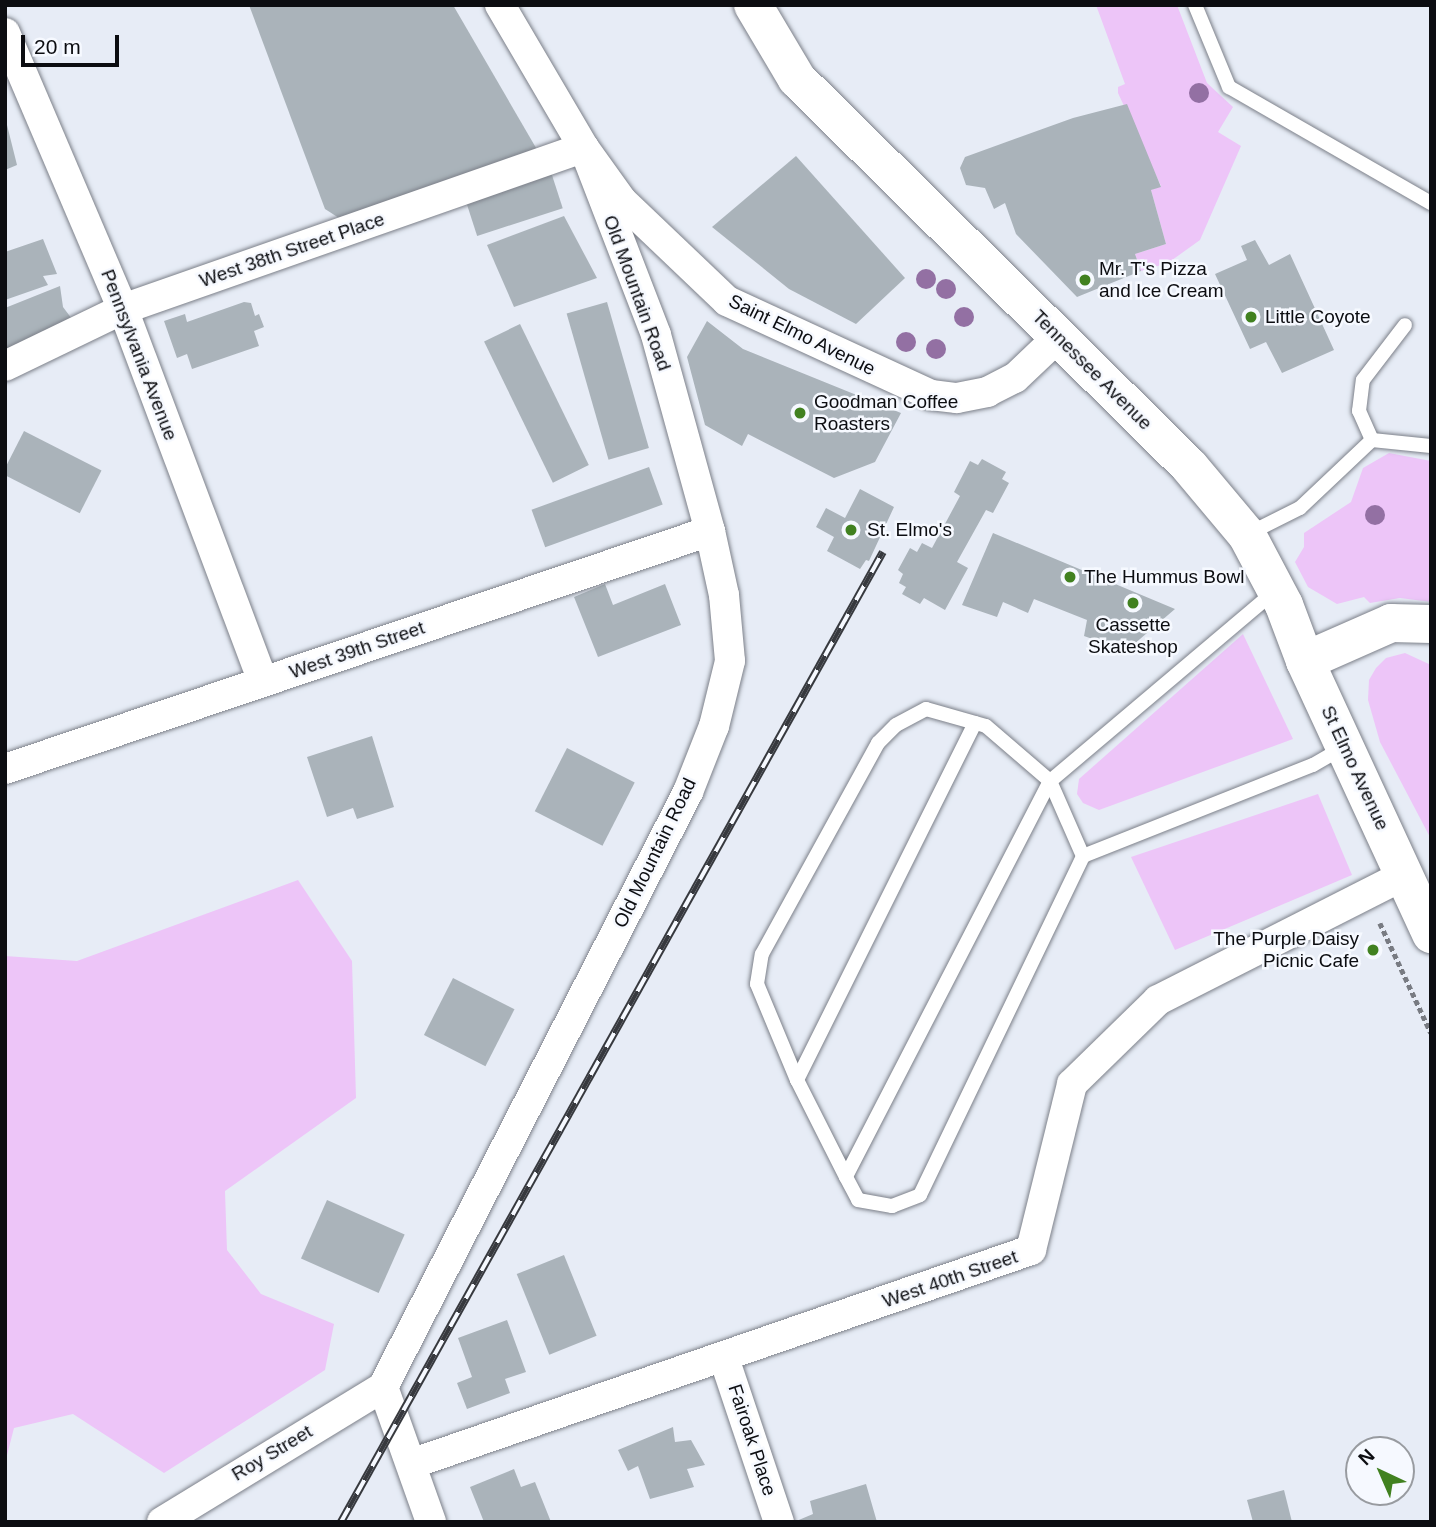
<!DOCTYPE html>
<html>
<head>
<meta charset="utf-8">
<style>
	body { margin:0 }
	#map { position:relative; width:1436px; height:1527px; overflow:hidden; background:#e7ecf6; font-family:Helvetica,sans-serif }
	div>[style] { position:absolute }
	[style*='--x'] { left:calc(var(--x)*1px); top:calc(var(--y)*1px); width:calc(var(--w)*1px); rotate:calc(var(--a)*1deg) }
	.green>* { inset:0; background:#edc5f8 }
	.building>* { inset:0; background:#aab3ba; transform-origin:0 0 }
	.path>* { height:4.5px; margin-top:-2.25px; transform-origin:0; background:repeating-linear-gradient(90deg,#787b82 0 5px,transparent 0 8.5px) }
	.roads { filter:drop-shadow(0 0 2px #7c8089) drop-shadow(0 0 2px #7c8089) }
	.lane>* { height:14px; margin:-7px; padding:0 7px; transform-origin:7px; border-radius:7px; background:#fff }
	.street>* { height:30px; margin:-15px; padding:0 15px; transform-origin:15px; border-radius:15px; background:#fff }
	.secondary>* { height:38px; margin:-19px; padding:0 19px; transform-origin:19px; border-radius:19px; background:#fff }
	.rail>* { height:8px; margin-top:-4px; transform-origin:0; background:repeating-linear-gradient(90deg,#f6f9ff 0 16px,#37393e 0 32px); box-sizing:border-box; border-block:2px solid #37393e }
	.trees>* { width:20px; height:20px; margin:-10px; border-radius:50%; background:#9370a3 }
	.dots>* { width:19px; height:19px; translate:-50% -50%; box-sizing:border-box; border:4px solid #f6f9ff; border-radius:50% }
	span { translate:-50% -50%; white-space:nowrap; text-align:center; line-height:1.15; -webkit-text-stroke:5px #f6f9ff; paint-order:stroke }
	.street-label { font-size:19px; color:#0c0d11 }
	.poi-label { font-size:19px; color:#0c0d11 }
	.left { translate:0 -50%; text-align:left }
	.right { translate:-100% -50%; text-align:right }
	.frame { position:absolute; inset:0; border:7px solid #0c0d11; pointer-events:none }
	.north { position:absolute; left:1345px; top:1436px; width:70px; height:70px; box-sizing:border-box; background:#f6f9ff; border:2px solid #989ba0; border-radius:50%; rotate:316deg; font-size:19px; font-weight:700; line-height:28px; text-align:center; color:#0c0d11 }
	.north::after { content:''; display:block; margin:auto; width:24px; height:32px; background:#418120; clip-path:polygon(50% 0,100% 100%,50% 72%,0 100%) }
	.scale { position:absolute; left:21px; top:35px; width:98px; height:32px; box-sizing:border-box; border:4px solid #0c0d11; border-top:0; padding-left:9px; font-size:21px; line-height:24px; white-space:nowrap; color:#0c0d11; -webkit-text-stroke:5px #f6f9ff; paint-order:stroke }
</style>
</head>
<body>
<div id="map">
	<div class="green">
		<i style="clip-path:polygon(1096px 5px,1177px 5px,1207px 83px,1233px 107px,1218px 132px,1241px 146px,1200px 240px,1168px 263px,1141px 271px,1135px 254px,1166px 244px,1151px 190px,1161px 186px,1118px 93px,1118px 87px,1125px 84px)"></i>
		<i style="clip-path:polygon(1389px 453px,1431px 461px,1431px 602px,1400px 598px,1370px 603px,1364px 597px,1337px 604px,1308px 587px,1295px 562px,1304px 547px,1304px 533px,1351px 502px,1363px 468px)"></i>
		<i style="clip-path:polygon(1243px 634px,1293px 739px,1099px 810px,1083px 803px,1077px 794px,1079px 779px)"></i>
		<i style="clip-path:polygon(1405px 653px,1431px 665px,1431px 839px,1380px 742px,1368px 700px,1369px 680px,1376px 668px,1386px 658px)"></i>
		<i style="clip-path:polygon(1318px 794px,1352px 875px,1175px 950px,1131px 857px)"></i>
		<i style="clip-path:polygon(298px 880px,352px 961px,356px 1098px,225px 1191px,227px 1250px,261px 1294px,334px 1324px,325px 1370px,164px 1473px,73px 1414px,14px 1428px,5px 1463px,5px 956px,77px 961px)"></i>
	</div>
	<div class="building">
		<i style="clip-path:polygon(249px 5px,453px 5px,539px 153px,339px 218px,325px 209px)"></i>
		<i style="clip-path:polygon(1127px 104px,1161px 187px,1151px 190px,1166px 244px,1135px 254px,1141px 271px,1077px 297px,1016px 234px,1005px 203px,994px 209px,985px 188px,966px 185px,960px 168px,965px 157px,1073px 118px)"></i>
		<i style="clip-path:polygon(7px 125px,17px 165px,5px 170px,5px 126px)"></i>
		<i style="clip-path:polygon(796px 156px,905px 278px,856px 324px,789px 289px,712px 227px)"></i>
		<i style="left:551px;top:172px;width:38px;height:90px;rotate:72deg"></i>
		<i style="clip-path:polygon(564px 216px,597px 278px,514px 307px,487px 245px)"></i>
		<i style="clip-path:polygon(43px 239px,57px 274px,43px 276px,48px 285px,5px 300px,5px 252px)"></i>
		<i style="clip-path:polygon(1255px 240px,1269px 265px,1290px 254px,1334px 350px,1282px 373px,1266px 342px,1250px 349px,1215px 274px,1247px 260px,1241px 246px)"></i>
		<i style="clip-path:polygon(60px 286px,63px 307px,72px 319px,5px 351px,5px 308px)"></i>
		<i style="clip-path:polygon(244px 302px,251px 303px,255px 316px,259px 314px,264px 327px,254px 331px,259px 346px,192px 369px,187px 354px,177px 358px,164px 321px,185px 314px,187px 322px)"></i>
		<i style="left:607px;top:302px;width:152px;height:42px;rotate:74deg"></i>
		<i style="clip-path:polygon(707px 321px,743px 349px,901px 413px,875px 462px,834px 478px,748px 434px,742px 446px,705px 425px,687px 357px)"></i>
		<i style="left:520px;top:324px;width:157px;height:40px;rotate:64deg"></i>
		<i style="left:24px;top:431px;width:87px;height:48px;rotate:27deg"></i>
		<i style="clip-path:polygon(982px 459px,1006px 472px,1002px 479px,1009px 483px,993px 513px,986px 510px,957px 562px,968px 568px,945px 610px,924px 598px,920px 604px,902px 594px,906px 587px,899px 583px,903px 574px,898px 570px,910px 548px,917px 552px,922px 543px,932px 548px,960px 496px,954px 492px,970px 461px,978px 465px)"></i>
		<i style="left:649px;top:467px;width:40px;height:125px;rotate:70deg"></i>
		<i style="clip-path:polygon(860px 489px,894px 507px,869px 561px,866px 560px,860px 569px,827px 551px,834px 537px,816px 527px,826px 508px,845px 518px)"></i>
		<i style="clip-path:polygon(993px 533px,1175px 609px,1126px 651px,1084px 636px,1087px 620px,1034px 599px,1028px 613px,1003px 602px,997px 617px,962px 605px)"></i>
		<i style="clip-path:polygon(605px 584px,613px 605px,665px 584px,681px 625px,598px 657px,574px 597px)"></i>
		<i style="clip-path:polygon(372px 736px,394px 807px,357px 819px,353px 808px,327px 817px,307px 757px)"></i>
		<i style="left:567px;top:748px;width:76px;height:71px;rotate:27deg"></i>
		<i style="left:453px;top:978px;width:69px;height:64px;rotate:27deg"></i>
		<i style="left:327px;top:1200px;width:85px;height:64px;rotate:24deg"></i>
		<i style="left:564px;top:1255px;width:87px;height:51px;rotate:68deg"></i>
		<i style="clip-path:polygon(507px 1320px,526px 1372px,505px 1379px,510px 1393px,467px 1409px,457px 1383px,472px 1377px,458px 1338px)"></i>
		<i style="clip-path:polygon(673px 1427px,675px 1442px,691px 1440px,705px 1465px,687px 1469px,694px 1487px,650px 1499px,638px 1466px,628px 1471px,618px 1450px)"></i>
		<i style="clip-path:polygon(514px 1469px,521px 1487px,535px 1482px,551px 1522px,484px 1522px,470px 1487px)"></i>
		<i style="clip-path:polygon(866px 1484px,877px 1522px,794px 1522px,813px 1514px,810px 1501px)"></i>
		<i style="clip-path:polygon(1284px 1490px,1292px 1522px,1253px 1522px,1247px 1500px)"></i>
	</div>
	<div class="path">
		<i style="--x:1380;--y:923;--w:121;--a:65.1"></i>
	</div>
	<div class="roads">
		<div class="lane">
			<i style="--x:1195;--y:5;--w:89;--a:67.5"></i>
			<i style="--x:1229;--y:87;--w:233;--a:29.9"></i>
			<i style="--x:1372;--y:440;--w:32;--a:-114"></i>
			<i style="--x:1359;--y:411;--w:31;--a:-83"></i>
			<i style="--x:1363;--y:380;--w:69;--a:-52.6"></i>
			<i style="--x:1248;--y:534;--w:58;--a:-26.6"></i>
			<i style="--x:1300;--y:508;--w:99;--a:-43.4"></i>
			<i style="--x:1372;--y:440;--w:59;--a:5.8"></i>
			<i style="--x:1275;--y:591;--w:294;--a:139.8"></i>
			<i style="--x:1050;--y:781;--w:445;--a:117.3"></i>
			<i style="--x:846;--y:1177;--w:26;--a:62"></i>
			<i style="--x:858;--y:1200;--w:35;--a:10"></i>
			<i style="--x:892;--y:1206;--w:30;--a:-21"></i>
			<i style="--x:920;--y:1195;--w:376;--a:-64.3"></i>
			<i style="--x:1083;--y:856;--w:247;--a:-21.6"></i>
			<i style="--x:1313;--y:765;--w:34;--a:-30"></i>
			<i style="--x:797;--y:1080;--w:399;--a:-63.5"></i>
			<i style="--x:846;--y:1177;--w:109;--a:-116.8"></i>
			<i style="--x:797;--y:1080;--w:104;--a:-112.6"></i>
			<i style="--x:757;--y:984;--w:30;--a:-81"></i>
			<i style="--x:762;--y:954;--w:241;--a:-61.2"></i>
			<i style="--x:878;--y:743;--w:25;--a:-45"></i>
			<i style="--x:896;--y:725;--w:34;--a:-28"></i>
			<i style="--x:926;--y:709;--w:62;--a:15.8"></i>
			<i style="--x:986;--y:726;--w:84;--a:40.7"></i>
			<i style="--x:1050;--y:781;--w:82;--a:66.3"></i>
		</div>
		<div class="street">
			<i style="--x:500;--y:5;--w:166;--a:59.6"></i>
			<i style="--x:584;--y:148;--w:65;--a:54.4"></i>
			<i style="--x:622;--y:201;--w:145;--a:43.6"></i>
			<i style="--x:727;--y:301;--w:225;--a:24.7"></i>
			<i style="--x:931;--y:395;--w:26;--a:7"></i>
			<i style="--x:957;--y:398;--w:31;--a:-11"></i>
			<i style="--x:987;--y:392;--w:31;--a:-27"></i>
			<i style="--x:1015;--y:378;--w:59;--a:-43.6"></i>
			<i style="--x:5;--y:33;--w:300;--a:66.9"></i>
			<i style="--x:123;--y:309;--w:397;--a:69.4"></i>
			<i style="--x:5;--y:366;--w:131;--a:-25.8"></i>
			<i style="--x:123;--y:309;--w:488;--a:-19.3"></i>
			<i style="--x:584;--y:148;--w:200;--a:68.9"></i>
			<i style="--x:656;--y:335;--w:203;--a:74.6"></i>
			<i style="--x:710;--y:531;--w:66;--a:77.7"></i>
			<i style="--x:724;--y:595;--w:66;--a:84.8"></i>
			<i style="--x:730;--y:661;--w:67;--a:103.8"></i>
			<i style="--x:714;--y:726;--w:71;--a:111.5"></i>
			<i style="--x:688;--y:792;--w:669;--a:117.14"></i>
			<i style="--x:383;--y:1387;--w:143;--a:70.4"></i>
			<i style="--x:5;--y:769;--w:744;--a:-18.65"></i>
			<i style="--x:724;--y:1358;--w:173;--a:71.5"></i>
			<i style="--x:411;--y:1464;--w:656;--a:-19.04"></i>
			<i style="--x:1031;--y:1250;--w:171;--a:-76.1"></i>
			<i style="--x:1072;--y:1084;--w:120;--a:-44.3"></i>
			<i style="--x:1158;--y:1000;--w:276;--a:-26.9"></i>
			<i style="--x:162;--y:1522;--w:259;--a:-31.4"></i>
		</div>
		<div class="secondary">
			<i style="--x:753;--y:5;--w:86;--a:59.3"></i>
			<i style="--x:797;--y:79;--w:551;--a:44.63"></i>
			<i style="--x:1189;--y:466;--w:90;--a:50"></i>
			<i style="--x:1247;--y:535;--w:79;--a:62.1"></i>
			<i style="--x:1284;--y:605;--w:60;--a:69.4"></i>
			<i style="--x:1305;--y:661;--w:301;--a:65.2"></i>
			<i style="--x:1305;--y:661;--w:94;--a:-23.8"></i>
			<i style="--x:1391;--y:623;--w:40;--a:1.4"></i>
		</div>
	</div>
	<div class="rail">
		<i style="--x:341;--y:1522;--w:1111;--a:-60.81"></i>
	</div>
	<div class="trees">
		<i style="left:1199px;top:93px"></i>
		<i style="left:926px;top:279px"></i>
		<i style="left:946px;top:289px"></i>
		<i style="left:964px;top:317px"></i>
		<i style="left:906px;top:342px"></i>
		<i style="left:936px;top:349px"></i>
		<i style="left:1375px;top:515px"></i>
	</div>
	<div class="dots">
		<i style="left:1085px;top:280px;background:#418120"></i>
		<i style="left:1251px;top:317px;background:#418120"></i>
		<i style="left:800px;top:413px;background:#418120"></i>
		<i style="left:851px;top:530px;background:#418120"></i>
		<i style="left:1070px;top:577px;background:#418120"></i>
		<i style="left:1133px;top:603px;background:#418120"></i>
		<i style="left:1373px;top:950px;background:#418120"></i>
	</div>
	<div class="street-label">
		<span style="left:292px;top:250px;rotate:-19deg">West 38th Street Place</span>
		<span style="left:637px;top:293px;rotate:70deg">Old Mountain Road</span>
		<span style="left:802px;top:335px;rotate:26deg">Saint Elmo Avenue</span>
		<span style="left:139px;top:355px;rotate:69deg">Pennsylvania Avenue</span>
		<span style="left:1092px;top:370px;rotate:45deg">Tennessee Avenue</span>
		<span style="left:357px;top:650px;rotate:-19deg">West 39th Street</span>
		<span style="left:1355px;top:768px;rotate:65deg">St Elmo Avenue</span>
		<span style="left:655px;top:853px;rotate:-64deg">Old Mountain Road</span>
		<span style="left:950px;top:1279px;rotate:-19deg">West 40th Street</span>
		<span style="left:752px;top:1440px;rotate:72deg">Fairoak Place</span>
		<span style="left:272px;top:1453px;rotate:-31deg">Roy Street</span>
	</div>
	<div class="poi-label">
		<span class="left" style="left:1099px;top:280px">Mr. T's Pizza<br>and Ice Cream</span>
		<span class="left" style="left:1265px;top:317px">Little Coyote</span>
		<span class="left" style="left:814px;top:413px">Goodman Coffee<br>Roasters</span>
		<span class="left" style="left:867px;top:530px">St. Elmo's</span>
		<span class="left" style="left:1084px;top:577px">The Hummus Bowl</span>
		<span style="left:1133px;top:636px">Cassette<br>Skateshop</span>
		<span class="right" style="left:1359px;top:950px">The Purple Daisy<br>Picnic Cafe</span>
	</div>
	<div class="frame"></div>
	<div class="north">N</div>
	<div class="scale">20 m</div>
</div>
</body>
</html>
